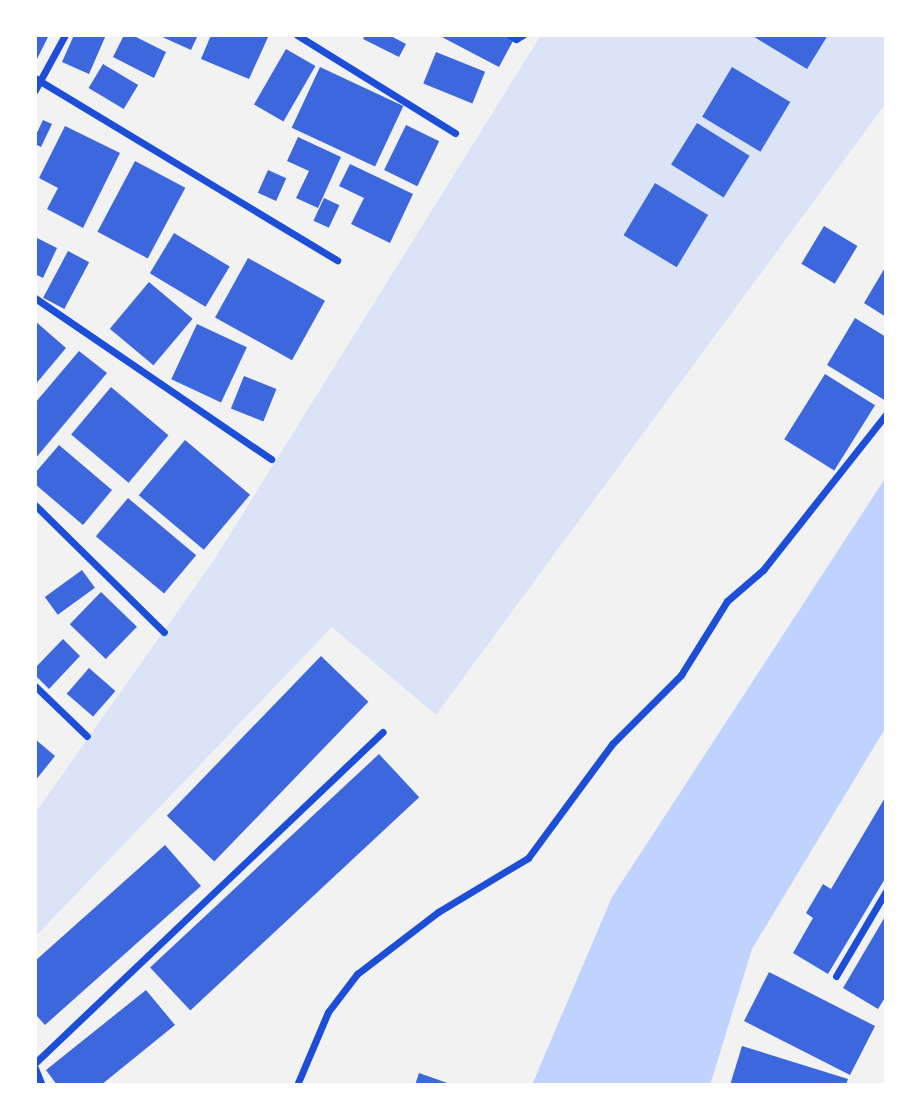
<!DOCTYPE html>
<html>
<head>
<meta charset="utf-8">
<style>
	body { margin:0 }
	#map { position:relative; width:921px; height:1120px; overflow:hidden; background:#f2f2f2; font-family:Lato,sans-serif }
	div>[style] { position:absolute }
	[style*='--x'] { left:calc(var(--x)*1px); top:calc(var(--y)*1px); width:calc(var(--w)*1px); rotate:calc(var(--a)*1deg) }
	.green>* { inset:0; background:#dbe4f7 }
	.water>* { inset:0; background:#bfd3fe }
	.building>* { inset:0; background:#3d67dc; transform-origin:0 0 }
	.minor>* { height:7px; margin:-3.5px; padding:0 3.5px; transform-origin:3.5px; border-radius:3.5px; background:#1d4ed8 }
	span { translate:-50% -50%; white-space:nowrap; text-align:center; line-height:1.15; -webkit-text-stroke:7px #fff; paint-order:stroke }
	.frame { position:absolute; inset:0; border:37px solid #fff; pointer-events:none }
</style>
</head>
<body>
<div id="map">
	<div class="green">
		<i style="clip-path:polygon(541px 35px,886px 35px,886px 103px,436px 715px,332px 627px,35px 937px,35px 813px,214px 560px)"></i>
	</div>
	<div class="water">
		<i style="clip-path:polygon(886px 477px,886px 727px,752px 949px,710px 1085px,532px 1085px,612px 897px)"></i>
	</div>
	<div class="building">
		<i style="clip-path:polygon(35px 35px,49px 35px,35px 63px)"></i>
		<i style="clip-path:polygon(74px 35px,106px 35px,89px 74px,62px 62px)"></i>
		<i style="clip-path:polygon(124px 35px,132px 35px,166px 52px,154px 78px,113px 57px)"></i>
		<i style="clip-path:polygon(158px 35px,198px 35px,191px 50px)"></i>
		<i style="clip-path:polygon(211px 35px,269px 35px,249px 79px,201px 59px)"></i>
		<i style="clip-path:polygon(365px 35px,389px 35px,406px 44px,399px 57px,363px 39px)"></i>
		<i style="clip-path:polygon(438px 35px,502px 35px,513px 41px,499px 67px)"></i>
		<i style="clip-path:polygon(751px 35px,828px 35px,807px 69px)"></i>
		<i style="left:286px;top:49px;width:34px;height:64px;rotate:30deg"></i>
		<i style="left:436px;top:52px;width:53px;height:34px;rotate:22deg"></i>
		<i style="left:103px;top:64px;width:41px;height:28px;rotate:31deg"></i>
		<i style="left:320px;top:67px;width:92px;height:67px;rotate:25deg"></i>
		<i style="left:732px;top:67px;width:68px;height:58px;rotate:31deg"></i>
		<i style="clip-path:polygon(43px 120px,52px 124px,41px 147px,35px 144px,35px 137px)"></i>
		<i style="left:697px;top:123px;width:62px;height:49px;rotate:32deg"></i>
		<i style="left:406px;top:125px;width:37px;height:50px;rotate:26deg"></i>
		<i style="clip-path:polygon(65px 126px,120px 153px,83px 228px,47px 209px,58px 188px,39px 178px)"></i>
		<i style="clip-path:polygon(298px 137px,341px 157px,318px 208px,296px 198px,309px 171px,287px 161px)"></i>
		<i style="left:135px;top:161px;width:57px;height:80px;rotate:28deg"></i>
		<i style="clip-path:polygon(350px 164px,413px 194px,390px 243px,351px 224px,364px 198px,339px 186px)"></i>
		<i style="left:268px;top:170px;width:20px;height:25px;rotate:24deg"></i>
		<i style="left:655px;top:183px;width:62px;height:61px;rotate:31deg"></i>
		<i style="left:324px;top:198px;width:17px;height:25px;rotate:25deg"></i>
		<i style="left:824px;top:226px;width:39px;height:44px;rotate:31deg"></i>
		<i style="left:174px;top:233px;width:65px;height:47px;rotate:31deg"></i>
		<i style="clip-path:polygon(35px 237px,57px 248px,43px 278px,35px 274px)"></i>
		<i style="left:68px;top:251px;width:24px;height:53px;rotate:28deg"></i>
		<i style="left:248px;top:258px;width:88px;height:68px;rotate:29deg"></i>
		<i style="clip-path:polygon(886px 266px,886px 317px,864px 303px)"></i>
		<i style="left:149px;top:282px;width:57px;height:61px;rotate:40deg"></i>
		<i style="clip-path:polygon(855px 318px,886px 337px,886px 401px,827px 365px)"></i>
		<i style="clip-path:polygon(35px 321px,66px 348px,35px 385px)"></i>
		<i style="left:197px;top:324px;width:55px;height:61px;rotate:25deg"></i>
		<i style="clip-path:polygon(79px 351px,107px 373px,35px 459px,35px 403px)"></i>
		<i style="left:825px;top:374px;width:59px;height:77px;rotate:32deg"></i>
		<i style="left:244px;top:376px;width:35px;height:35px;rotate:22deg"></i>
		<i style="left:111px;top:387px;width:75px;height:62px;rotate:40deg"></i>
		<i style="left:185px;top:440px;width:85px;height:72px;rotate:40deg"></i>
		<i style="clip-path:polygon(59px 445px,112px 490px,83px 525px,35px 484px,35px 473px)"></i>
		<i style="left:128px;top:498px;width:89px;height:50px;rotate:40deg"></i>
		<i style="left:82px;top:570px;width:22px;height:46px;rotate:54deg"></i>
		<i style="left:101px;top:592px;width:50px;height:45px;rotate:44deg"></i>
		<i style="clip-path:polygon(63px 639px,80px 656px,49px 689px,35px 675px,35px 668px)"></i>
		<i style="left:321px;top:656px;width:66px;height:222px;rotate:44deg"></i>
		<i style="left:89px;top:668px;width:35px;height:34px;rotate:41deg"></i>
		<i style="clip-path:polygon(35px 739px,55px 756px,35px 781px)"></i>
		<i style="left:379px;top:754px;width:59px;height:313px;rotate:47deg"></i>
		<i style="clip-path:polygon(886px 796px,886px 877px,828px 974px,793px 953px,813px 918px,806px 913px,823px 884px,831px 889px)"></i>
		<i style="clip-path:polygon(165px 845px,201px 886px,45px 1025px,35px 1014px,35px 961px)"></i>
		<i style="clip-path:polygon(886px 915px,886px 996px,878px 1009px,843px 988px)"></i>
		<i style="left:769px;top:972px;width:119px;height:55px;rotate:27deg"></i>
		<i style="clip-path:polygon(146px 990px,175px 1025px,101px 1085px,57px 1085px,46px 1070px)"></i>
		<i style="clip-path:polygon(742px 1046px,848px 1079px,846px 1085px,730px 1085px)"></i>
		<i style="clip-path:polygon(419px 1073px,453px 1085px,415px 1085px)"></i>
	</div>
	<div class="minor">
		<i style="--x:297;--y:35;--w:186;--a:31.8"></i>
		<i style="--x:509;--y:35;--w:8;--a:30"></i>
		<i style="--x:516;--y:39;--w:8;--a:-30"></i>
		<i style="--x:35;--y:78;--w:353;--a:31.1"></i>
		<i style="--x:35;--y:90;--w:63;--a:-61.4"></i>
		<i style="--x:35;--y:298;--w:286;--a:34.3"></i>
		<i style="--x:35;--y:505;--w:181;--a:44.6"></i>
		<i style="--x:35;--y:686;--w:72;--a:43.9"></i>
		<i style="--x:836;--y:976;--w:99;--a:-59.5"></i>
		<i style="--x:35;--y:1063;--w:480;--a:-43.6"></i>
		<i style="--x:35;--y:1068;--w:18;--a:68"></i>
		<i style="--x:297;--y:1085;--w:79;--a:-67"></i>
		<i style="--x:328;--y:1012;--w:48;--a:-52.7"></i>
		<i style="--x:357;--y:974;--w:102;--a:-37.4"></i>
		<i style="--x:438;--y:912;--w:105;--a:-31"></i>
		<i style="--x:528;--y:858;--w:142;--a:-53.6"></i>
		<i style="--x:612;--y:744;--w:98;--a:-45"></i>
		<i style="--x:681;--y:675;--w:87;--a:-58.1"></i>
		<i style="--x:727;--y:601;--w:48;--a:-40.7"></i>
		<i style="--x:763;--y:570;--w:199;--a:-51.7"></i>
	</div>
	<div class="frame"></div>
</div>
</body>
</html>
